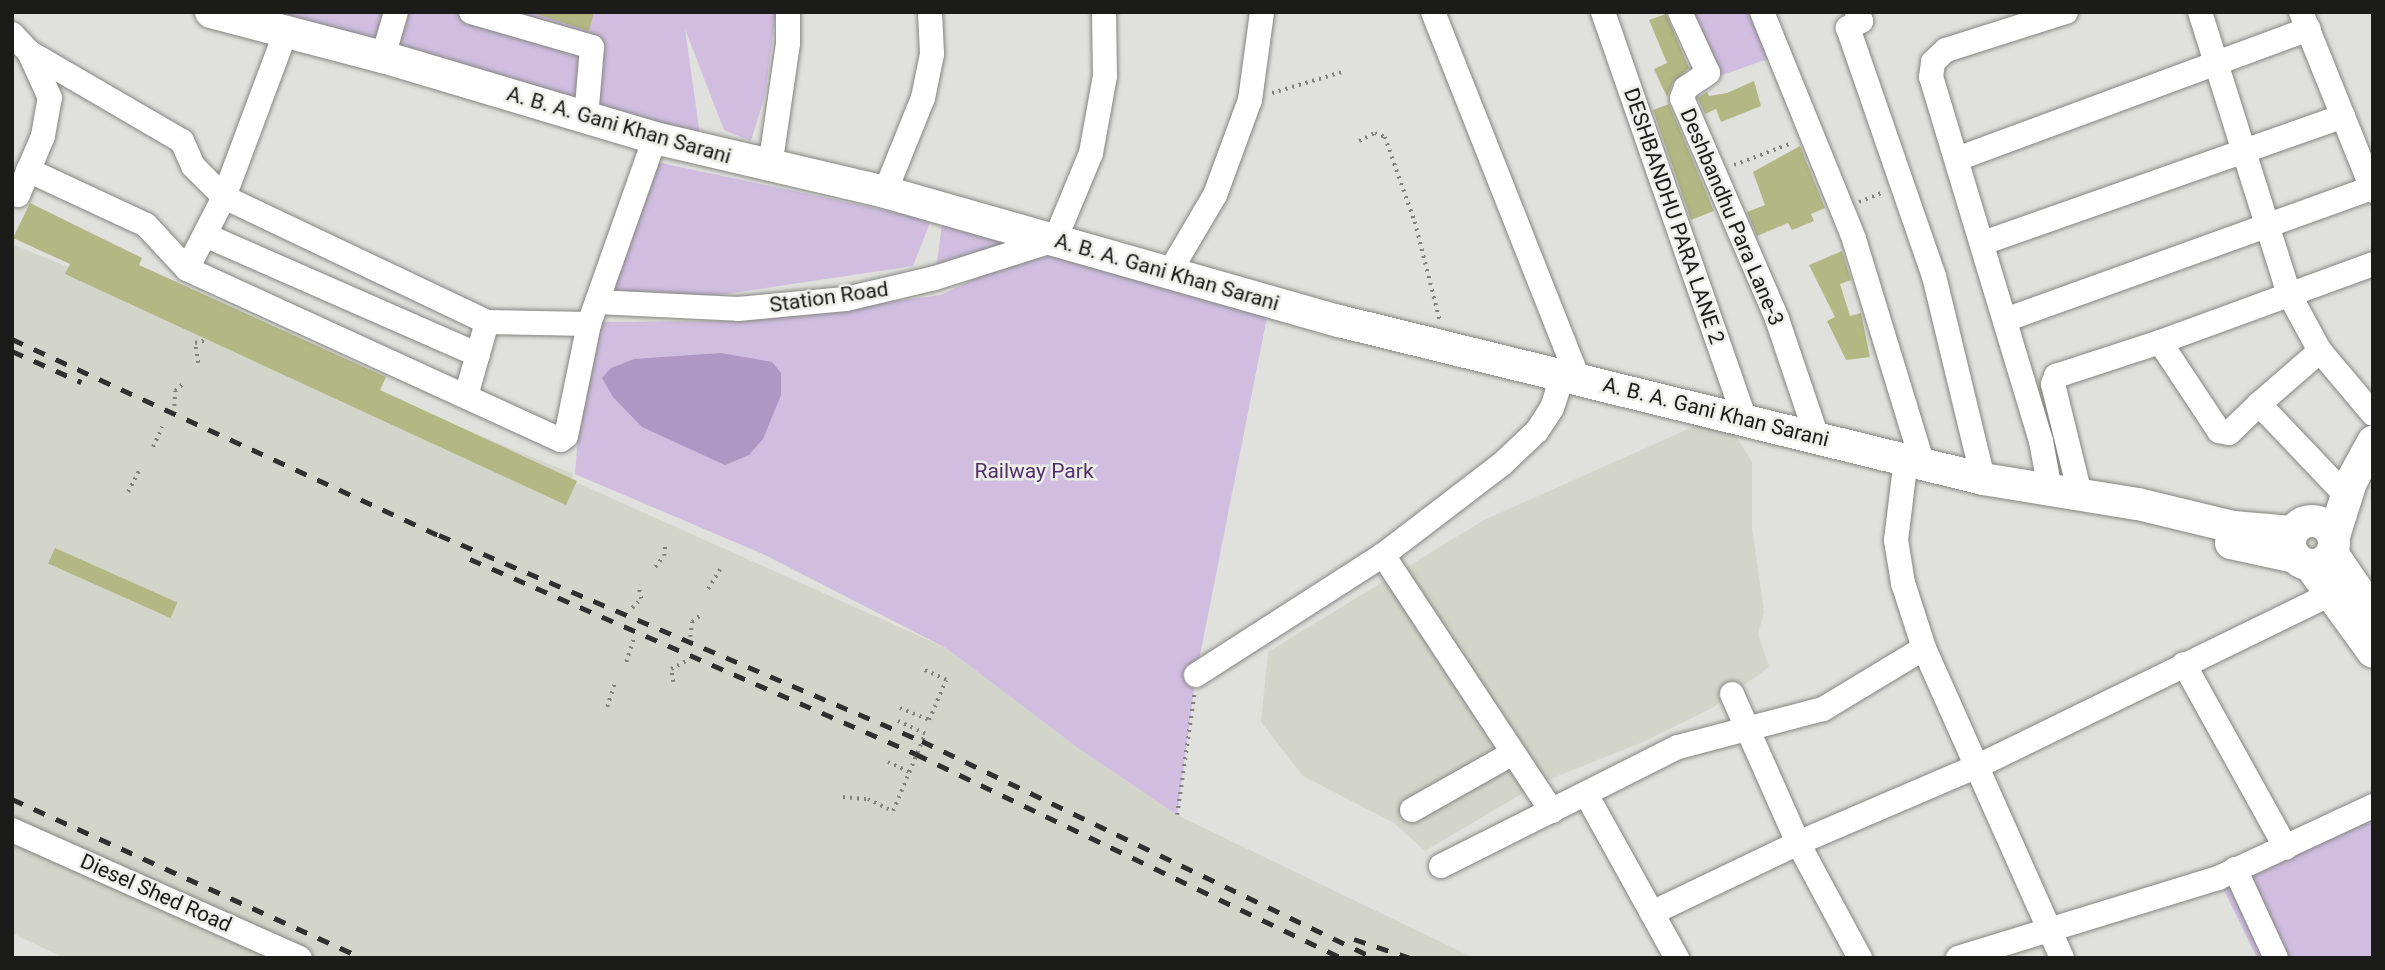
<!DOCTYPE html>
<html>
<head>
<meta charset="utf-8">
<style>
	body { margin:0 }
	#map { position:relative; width:2385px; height:970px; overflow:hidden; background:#e0e0dc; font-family:Roboto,sans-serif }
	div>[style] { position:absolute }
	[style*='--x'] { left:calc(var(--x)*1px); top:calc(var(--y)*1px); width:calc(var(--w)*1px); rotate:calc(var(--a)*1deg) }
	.built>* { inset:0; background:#d4d5ca }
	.green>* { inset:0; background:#d0bde0 }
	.water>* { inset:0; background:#af97c4 }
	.building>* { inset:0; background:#b3b784; transform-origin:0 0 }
	.path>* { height:3.5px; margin-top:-1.75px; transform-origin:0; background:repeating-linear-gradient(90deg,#80807d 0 2px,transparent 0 7px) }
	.roads { filter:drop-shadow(0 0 2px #848581) drop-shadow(0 0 2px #848581) }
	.minor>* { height:24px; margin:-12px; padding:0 12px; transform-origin:12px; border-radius:12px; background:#fff }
	.major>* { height:32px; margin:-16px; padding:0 16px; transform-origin:16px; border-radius:16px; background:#fff }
	.major>.ring { margin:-16px; padding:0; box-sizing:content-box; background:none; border:32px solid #fff; border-radius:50% }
	.rail>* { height:5px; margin-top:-2.5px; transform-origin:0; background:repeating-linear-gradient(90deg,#2f302e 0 12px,transparent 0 24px) }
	span { translate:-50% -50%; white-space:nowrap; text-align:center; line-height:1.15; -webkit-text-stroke:5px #edede9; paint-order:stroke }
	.street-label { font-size:21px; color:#1b1c1a }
	.park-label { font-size:21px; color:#52316a }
	.frame { position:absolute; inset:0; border:14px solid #1b1c1a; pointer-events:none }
</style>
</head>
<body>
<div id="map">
	<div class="built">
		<i style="clip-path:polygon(12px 244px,566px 471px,573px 474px,571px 480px,946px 648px,1078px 748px,1177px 815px,1474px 958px,64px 958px,12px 933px)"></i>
		<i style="clip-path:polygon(1722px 414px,1752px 462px,1752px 528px,1764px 612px,1758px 634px,1769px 667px,1712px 708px,1643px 742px,1540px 783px,1425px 851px,1394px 823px,1303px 776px,1261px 722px,1268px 652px,1484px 520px)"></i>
	</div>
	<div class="green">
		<i style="clip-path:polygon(247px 12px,776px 12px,765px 95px,751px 141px,724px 130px,685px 29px,700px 135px)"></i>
		<i style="clip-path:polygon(1680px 12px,1762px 12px,1782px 54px,1711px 79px)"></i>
		<i style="clip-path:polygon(642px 159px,931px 220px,913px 266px,726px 294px,674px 298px,612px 293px)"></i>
		<i style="clip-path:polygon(944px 209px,1270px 302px,1196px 675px,1177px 815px,1078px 748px,946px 648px,765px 555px,575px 474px,587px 322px,742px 321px,941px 295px,1049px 243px,935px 278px)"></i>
		<i style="clip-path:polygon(2373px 805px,2373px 958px,2257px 958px,2218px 878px)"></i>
	</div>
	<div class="water">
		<i style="clip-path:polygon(721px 353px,772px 362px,781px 373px,781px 395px,763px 439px,749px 455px,725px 465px,642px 427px,613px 397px,602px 378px,611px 368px,634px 359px)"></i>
	</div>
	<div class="building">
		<i style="clip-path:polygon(530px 12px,594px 12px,589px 31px)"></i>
		<i style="clip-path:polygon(1666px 14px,1689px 68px,1673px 82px,1667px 97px,1654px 69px,1667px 63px,1649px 20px)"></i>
		<i style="clip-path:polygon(1754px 81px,1761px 106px,1721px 122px,1716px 109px,1705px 114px,1698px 98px,1707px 92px,1709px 96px,1727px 93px)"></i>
		<i style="clip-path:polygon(1669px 104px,1714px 211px,1691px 220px,1653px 110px)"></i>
		<i style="clip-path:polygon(1800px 146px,1825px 208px,1811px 214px,1814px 221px,1792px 230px,1788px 223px,1757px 236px,1747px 212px,1765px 205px,1753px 172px)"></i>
		<i style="clip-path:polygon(30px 203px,142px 258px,139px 265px,386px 377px,380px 390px,577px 481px,566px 505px,65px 274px,70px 264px,13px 238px)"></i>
		<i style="clip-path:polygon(1842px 251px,1851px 280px,1840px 284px,1850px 316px,1861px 313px,1870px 357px,1846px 360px,1827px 321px,1835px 317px,1809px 265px)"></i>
		<i style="left:55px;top:548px;width:134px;height:17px;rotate:24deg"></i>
	</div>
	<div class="path">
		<i style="--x:1272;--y:93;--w:73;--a:-16.7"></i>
		<i style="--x:1359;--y:141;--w:18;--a:-27"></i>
		<i style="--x:1375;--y:133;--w:11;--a:22"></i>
		<i style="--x:1385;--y:137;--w:90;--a:70.6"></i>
		<i style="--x:1415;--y:222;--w:102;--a:75.8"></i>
		<i style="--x:1734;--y:165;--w:62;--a:-20.8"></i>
		<i style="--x:1859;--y:202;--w:27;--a:-22"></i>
		<i style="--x:198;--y:363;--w:20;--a:-99"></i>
		<i style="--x:195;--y:343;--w:12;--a:-14"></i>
		<i style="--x:174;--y:406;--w:15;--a:-86"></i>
		<i style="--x:175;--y:391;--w:13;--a:-42"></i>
		<i style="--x:153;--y:447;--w:22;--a:-66"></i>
		<i style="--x:128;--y:492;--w:27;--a:-63"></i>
		<i style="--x:655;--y:567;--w:14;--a:-51"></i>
		<i style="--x:664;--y:556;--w:11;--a:-85"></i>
		<i style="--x:708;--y:589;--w:23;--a:-59"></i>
		<i style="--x:632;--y:608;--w:13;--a:-45"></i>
		<i style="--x:641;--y:599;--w:14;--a:-102"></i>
		<i style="--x:690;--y:637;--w:15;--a:-82"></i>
		<i style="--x:692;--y:622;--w:14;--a:-39"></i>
		<i style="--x:626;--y:662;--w:25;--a:-72"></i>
		<i style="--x:673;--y:682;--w:13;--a:-99"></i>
		<i style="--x:671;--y:669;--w:17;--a:-28"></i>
		<i style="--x:607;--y:707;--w:26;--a:-72"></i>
		<i style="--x:900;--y:708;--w:31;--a:22"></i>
		<i style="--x:929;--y:720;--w:43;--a:-67"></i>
		<i style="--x:946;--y:680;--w:27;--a:-156"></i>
		<i style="--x:888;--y:762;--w:23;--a:25"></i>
		<i style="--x:843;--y:797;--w:25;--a:5"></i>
		<i style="--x:868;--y:799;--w:28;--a:26"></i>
		<i style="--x:893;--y:811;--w:83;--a:-67.4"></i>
		<i style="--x:925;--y:734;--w:33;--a:-155"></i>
		<i style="--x:1177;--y:815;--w:121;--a:-81.9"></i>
	</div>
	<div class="roads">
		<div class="minor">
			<i style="--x:471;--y:12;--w:126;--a:16.1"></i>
			<i style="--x:592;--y:47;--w:71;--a:94.8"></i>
			<i style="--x:1433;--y:12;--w:395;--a:68.4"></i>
			<i style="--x:1603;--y:12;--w:431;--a:70.8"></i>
			<i style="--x:1680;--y:12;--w:67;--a:65.3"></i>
			<i style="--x:1708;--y:73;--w:27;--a:146"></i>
			<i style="--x:1686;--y:88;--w:11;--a:112"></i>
			<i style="--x:1682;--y:98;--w:241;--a:66.7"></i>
			<i style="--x:1777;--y:319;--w:125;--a:71.3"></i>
			<i style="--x:1762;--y:12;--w:245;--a:67.9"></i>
			<i style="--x:1854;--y:239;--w:235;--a:73"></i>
			<i style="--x:1857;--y:12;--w:10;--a:66"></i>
			<i style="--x:1861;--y:21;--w:15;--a:152"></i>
			<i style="--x:1848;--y:28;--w:262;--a:70.9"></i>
			<i style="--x:1934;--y:276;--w:209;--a:76.4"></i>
			<i style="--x:2200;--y:12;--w:296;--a:72.5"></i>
			<i style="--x:2289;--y:294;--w:65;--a:61.5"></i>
			<i style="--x:2320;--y:351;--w:82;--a:49.9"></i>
			<i style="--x:2301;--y:12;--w:193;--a:68.1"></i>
			<i style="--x:12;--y:34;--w:25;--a:47"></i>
			<i style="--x:29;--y:52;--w:177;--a:30.2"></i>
			<i style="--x:182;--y:141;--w:27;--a:66"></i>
			<i style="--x:193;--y:166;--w:44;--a:45"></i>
			<i style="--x:224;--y:197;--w:291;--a:25.4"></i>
			<i style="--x:487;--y:322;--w:102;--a:1.1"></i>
			<i style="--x:383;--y:57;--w:47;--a:-73.9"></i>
			<i style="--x:1957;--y:159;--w:375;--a:-20.3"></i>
			<i style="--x:770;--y:167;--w:125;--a:-81.7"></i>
			<i style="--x:788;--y:43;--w:31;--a:-90"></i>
			<i style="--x:28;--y:170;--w:130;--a:25"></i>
			<i style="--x:146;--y:225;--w:60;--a:47"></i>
			<i style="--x:187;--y:269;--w:411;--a:24.6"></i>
			<i style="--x:561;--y:440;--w:6;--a:-39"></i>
			<i style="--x:566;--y:436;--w:114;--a:-78.4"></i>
			<i style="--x:589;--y:324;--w:197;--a:-70.5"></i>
			<i style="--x:885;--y:192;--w:101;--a:-68"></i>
			<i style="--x:923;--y:98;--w:45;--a:-78.4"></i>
			<i style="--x:932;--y:54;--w:42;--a:-92.7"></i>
			<i style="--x:18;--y:195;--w:64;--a:-67"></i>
			<i style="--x:43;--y:136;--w:39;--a:-80"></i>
			<i style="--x:50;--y:98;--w:51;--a:-114.5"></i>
			<i style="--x:205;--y:235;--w:298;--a:23.7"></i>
			<i style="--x:1983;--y:243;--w:382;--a:-19.4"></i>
			<i style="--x:187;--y:269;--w:81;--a:-62.8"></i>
			<i style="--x:224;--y:197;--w:174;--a:-69.5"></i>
			<i style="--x:1169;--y:273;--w:91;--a:-59.5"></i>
			<i style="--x:1215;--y:195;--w:101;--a:-69.8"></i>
			<i style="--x:1250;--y:100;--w:89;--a:-82.2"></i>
			<i style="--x:597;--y:302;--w:141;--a:2.8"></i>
			<i style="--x:738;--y:309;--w:108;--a:-5.3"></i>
			<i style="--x:846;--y:299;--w:91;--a:-13.3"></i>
			<i style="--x:935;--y:278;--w:126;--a:-17.6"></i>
			<i style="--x:1055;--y:240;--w:94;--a:-67.5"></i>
			<i style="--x:1091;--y:153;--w:78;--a:-79.7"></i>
			<i style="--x:1105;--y:76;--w:64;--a:-90.9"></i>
			<i style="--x:2005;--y:320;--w:390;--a:-19.8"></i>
			<i style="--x:2160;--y:342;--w:227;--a:-20.1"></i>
			<i style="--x:466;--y:396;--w:77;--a:-74.2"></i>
			<i style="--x:2259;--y:404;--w:81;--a:-41"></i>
			<i style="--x:1906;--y:459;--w:82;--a:97"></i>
			<i style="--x:1896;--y:540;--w:44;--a:80.8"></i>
			<i style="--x:1903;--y:583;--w:68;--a:72.1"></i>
			<i style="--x:1924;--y:648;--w:339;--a:66"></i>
			<i style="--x:2050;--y:490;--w:50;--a:-100.4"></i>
			<i style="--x:2041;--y:441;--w:380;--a:-106.8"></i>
			<i style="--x:1931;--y:77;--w:15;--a:-82"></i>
			<i style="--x:1933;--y:62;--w:18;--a:-43"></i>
			<i style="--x:1946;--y:50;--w:126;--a:-17.6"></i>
			<i style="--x:2081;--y:498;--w:117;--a:-103.8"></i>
			<i style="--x:2053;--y:384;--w:9;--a:-69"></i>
			<i style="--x:2056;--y:376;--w:109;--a:-18.1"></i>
			<i style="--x:2160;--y:342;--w:107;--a:56.5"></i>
			<i style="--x:2219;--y:431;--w:10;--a:11"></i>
			<i style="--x:2229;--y:433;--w:42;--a:-44"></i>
			<i style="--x:2259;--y:404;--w:115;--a:46.4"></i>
			<i style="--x:1383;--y:555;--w:307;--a:56.6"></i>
			<i style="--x:2184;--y:664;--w:210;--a:61"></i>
			<i style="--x:1196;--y:675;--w:222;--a:-32.7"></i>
			<i style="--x:1383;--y:555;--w:150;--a:-37.4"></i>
			<i style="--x:1502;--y:464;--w:48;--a:-43.3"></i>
			<i style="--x:1537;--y:431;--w:27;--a:-57"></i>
			<i style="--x:1552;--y:408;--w:19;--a:-72"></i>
			<i style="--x:1558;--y:390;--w:17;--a:-103"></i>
			<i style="--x:1732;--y:694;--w:163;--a:66.1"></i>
			<i style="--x:1798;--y:843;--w:131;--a:61.7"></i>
			<i style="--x:1586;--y:794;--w:188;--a:61"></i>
			<i style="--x:1412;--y:810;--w:116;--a:-29.4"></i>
			<i style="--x:12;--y:830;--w:315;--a:24"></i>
			<i style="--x:1441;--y:866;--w:265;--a:-26.7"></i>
			<i style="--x:1678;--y:747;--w:150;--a:-14.7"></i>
			<i style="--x:1823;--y:709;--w:118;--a:-31.1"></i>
			<i style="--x:2235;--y:869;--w:98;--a:65.3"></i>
			<i style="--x:1652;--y:913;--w:162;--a:-25.6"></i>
			<i style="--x:1798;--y:843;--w:196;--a:-23.2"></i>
			<i style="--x:1978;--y:766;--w:393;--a:-26"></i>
			<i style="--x:1958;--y:958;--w:272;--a:-17.1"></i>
			<i style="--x:2218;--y:878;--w:171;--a:-24.9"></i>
		</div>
		<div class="major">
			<i style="--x:211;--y:12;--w:178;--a:14.7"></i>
			<i style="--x:383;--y:57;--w:284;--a:16.6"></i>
			<i style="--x:655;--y:138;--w:236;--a:13.2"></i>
			<i style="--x:885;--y:192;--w:472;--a:15.9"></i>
			<i style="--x:1339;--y:321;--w:663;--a:13.78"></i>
			<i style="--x:1983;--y:479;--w:157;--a:9.2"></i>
			<i style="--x:2138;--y:504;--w:98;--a:13.6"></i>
			<i style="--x:2233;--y:527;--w:59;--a:4.8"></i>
			<i class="ring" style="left:2290px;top:521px;width:12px;height:12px"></i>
			<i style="--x:2334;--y:536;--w:57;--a:-72.5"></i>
			<i style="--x:2351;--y:482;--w:46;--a:-61.2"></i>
			<i style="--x:2231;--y:543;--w:66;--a:12.3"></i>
			<i style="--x:2332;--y:553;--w:73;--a:55.7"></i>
			<i style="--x:2310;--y:565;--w:107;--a:54.1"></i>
		</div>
	</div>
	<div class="rail">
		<i style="--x:12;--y:339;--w:470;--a:24.7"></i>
		<i style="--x:439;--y:535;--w:525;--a:23.1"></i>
		<i style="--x:922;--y:741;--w:501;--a:25.65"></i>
		<i style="--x:12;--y:351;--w:76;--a:24.2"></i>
		<i style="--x:470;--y:559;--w:487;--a:23.6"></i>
		<i style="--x:916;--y:754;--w:472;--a:25.6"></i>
		<i style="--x:12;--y:799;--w:384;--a:24.4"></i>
		<i style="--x:1354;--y:939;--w:59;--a:18.7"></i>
	</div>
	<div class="street-label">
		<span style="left:619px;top:125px;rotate:16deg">A. B. A. Gani Khan Sarani</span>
		<span style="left:1674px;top:216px;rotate:71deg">DESHBANDHU PARA LANE 2</span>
		<span style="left:1732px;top:217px;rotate:67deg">Deshbandhu Para Lane-3</span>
		<span style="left:1167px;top:272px;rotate:16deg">A. B. A. Gani Khan Sarani</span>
		<span style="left:829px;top:297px;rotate:-8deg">Station Road</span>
		<span style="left:1716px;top:412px;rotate:14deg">A. B. A. Gani Khan Sarani</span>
		<span style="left:156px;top:893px;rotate:24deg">Diesel Shed Road</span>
	</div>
	<div class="park-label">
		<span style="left:1034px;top:471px">Railway Park</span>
	</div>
	<div class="frame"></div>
</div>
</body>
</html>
